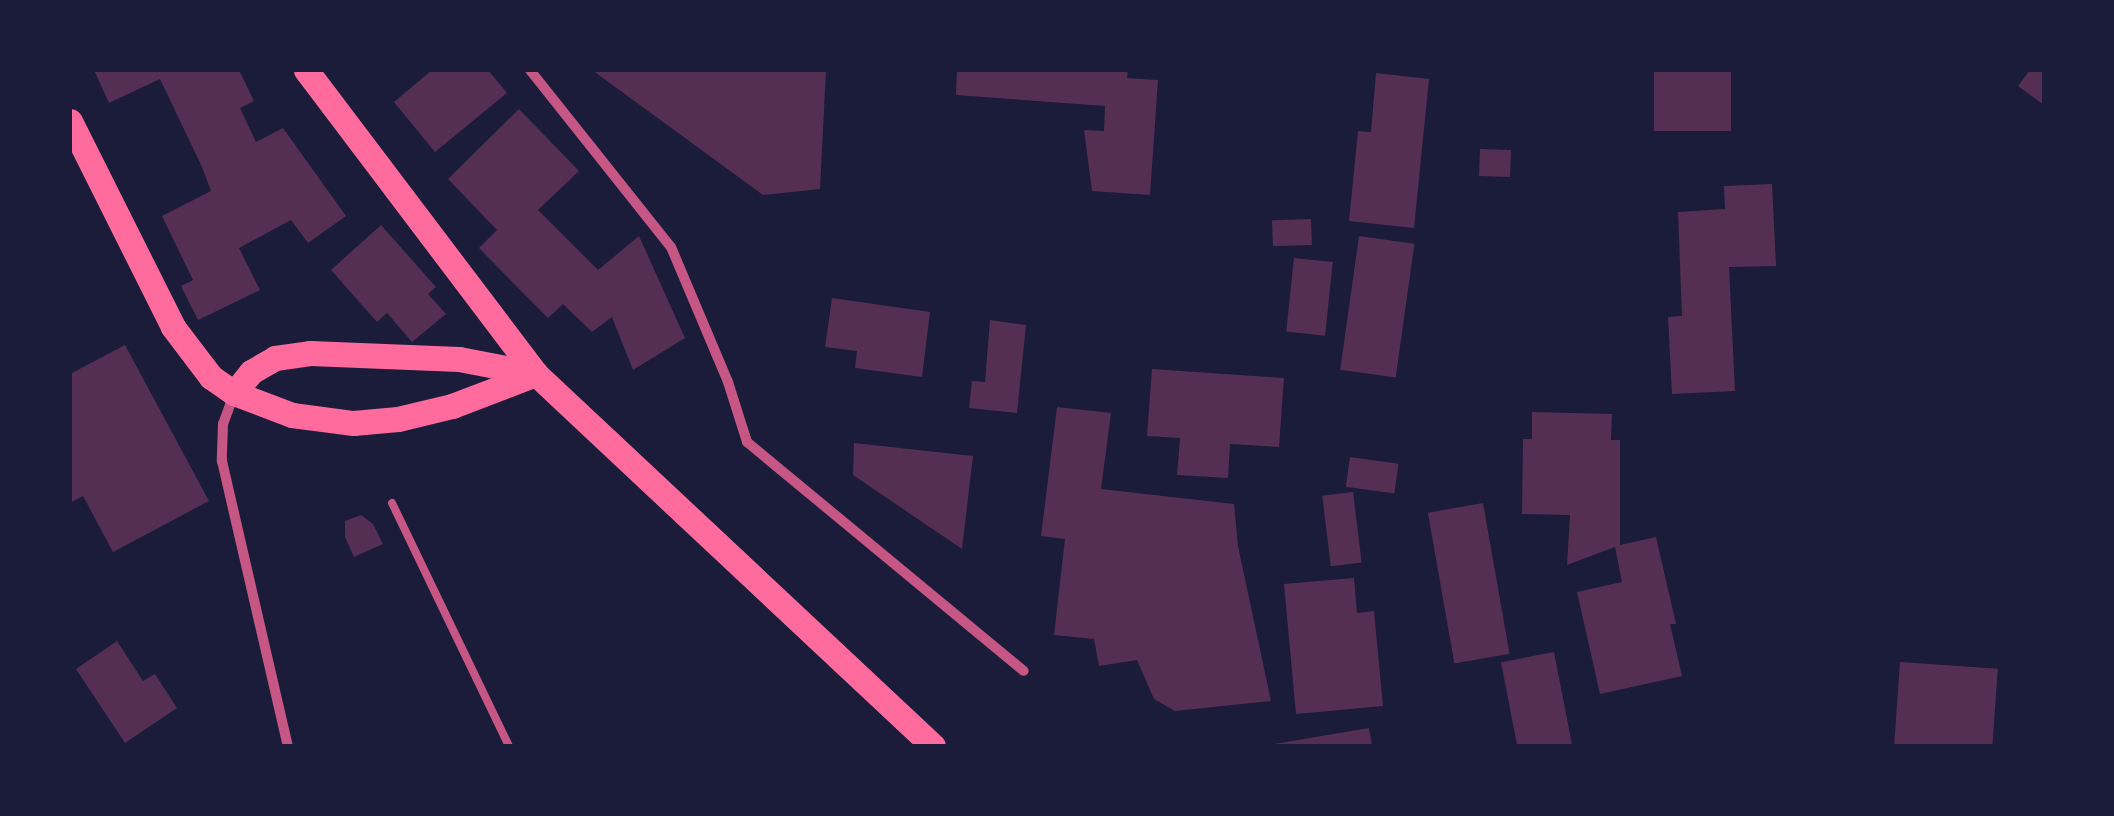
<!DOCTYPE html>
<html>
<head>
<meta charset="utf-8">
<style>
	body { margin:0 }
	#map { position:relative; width:2114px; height:816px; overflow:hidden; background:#1b1b3a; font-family:"Titillium Web",sans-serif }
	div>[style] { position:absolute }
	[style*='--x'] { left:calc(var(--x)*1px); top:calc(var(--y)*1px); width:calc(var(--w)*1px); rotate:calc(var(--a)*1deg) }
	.building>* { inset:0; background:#542f53; transform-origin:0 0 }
	.service>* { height:8px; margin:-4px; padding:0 4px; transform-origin:4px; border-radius:4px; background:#c65784 }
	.minor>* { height:10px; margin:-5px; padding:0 5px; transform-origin:5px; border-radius:5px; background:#c65784 }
	.primary>* { height:25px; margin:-12.5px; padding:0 12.5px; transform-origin:12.5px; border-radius:12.5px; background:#ff6b9d }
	span { translate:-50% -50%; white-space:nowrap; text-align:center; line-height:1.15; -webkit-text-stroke:9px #1b1b3a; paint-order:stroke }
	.frame { position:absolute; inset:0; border:72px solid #1b1b3a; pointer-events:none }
</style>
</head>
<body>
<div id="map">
	<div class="building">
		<i style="clip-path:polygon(94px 70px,239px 70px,254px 101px,240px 108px,256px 142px,283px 128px,346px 216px,308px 243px,291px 220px,239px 248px,260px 290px,198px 320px,181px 286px,193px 280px,162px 216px,211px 191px,202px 167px,160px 79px,109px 103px)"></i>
		<i style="clip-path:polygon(432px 70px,488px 70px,507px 93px,435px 152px,394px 102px)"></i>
		<i style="clip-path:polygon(592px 70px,826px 70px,820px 189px,763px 195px)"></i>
		<i style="clip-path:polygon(957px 70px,1128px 70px,1127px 78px,1158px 80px,1150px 195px,1092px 191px,1084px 130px,1104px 131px,1105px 106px,956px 95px)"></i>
		<i style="left:1654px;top:70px;width:77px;height:61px"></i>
		<i style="clip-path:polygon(2030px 70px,2044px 70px,2044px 105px,2018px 86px)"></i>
		<i style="clip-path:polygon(1376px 73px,1429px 79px,1414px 228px,1349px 221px,1358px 131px,1371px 132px)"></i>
		<i style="clip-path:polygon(519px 109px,579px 171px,538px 210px,598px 270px,639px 236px,685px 338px,633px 370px,612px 317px,592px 332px,563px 304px,548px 318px,519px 289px,479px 248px,497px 230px,448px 179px)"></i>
		<i style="left:1480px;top:149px;width:31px;height:27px;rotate:2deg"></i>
		<i style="clip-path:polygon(1772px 184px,1776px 266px,1729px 267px,1735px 391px,1672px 394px,1668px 317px,1682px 316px,1678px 212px,1725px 209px,1724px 186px)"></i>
		<i style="left:1311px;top:219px;width:26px;height:39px;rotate:88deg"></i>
		<i style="clip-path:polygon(381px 225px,436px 287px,428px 294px,446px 314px,412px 342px,387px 313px,377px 322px,331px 270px)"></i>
		<i style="left:1359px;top:236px;width:56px;height:135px;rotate:8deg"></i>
		<i style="left:1294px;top:258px;width:39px;height:74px;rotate:6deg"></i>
		<i style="clip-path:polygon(832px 298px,930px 312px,922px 377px,855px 368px,857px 351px,825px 347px)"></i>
		<i style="clip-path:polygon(990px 320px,1026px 325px,1017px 413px,969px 408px,972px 381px,985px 382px)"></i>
		<i style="clip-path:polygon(125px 345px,209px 501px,113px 552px,83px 496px,70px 503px,70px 374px)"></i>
		<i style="clip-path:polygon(1152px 369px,1284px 378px,1279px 447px,1230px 444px,1228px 478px,1177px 475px,1180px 438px,1147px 436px)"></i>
		<i style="clip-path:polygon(1057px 407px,1111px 413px,1101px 489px,1234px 504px,1238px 546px,1271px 701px,1175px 711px,1154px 699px,1137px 660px,1099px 666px,1094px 639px,1054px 635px,1065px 539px,1041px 536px)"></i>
		<i style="clip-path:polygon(1532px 412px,1612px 414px,1611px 440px,1620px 440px,1620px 545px,1656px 537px,1676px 624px,1670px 624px,1682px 676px,1600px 694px,1577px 592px,1622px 582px,1615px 547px,1567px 565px,1570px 515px,1522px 514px,1523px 439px,1532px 439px)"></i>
		<i style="clip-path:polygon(854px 443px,973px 456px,962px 549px,853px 475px)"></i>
		<i style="left:1350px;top:457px;width:49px;height:30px;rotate:8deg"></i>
		<i style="left:1353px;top:492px;width:71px;height:31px;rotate:83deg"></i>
		<i style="left:1483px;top:503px;width:153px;height:56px;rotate:80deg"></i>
		<i style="clip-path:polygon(361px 515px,373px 524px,383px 544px,354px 557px,345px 537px,345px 521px)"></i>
		<i style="clip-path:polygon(1354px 578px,1357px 613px,1374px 611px,1383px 706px,1296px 714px,1284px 584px)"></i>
		<i style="clip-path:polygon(117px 641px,143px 681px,155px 674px,177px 708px,125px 743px,76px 669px)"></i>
		<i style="left:1554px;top:652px;width:96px;height:54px;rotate:79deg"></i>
		<i style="left:1900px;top:662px;width:98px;height:84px;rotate:4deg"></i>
		<i style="clip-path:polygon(1369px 728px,1372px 746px,1274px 746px,1274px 744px)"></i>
	</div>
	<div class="service">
		<i style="--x:392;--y:503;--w:270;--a:64.3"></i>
	</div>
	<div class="minor">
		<i style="--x:530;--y:70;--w:226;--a:51.5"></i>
		<i style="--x:671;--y:247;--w:147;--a:67.1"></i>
		<i style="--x:728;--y:382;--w:63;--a:72.4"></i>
		<i style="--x:747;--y:442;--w:359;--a:39.6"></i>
		<i style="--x:234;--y:394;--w:32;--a:110"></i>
		<i style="--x:223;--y:424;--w:37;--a:92"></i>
		<i style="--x:222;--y:461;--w:293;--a:77"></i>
	</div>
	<div class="primary">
		<i style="--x:306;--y:70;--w:381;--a:52.9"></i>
		<i style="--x:536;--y:374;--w:544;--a:43.14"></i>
		<i style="--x:70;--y:121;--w:230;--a:63.4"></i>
		<i style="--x:173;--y:327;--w:63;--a:52.8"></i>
		<i style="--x:211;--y:377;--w:28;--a:35"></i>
		<i style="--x:234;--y:393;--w:62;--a:20.8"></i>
		<i style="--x:292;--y:415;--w:62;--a:7.5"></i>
		<i style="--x:353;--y:423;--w:45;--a:-5.1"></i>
		<i style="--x:398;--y:419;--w:56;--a:-13.5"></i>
		<i style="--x:452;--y:406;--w:90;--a:-20.9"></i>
		<i style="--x:234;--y:393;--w:27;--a:-51"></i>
		<i style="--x:251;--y:372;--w:28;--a:-30"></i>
		<i style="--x:275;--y:358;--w:35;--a:-8"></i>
		<i style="--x:310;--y:353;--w:149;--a:2.3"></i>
		<i style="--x:459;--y:359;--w:78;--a:11"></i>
	</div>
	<div class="frame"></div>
</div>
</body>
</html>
